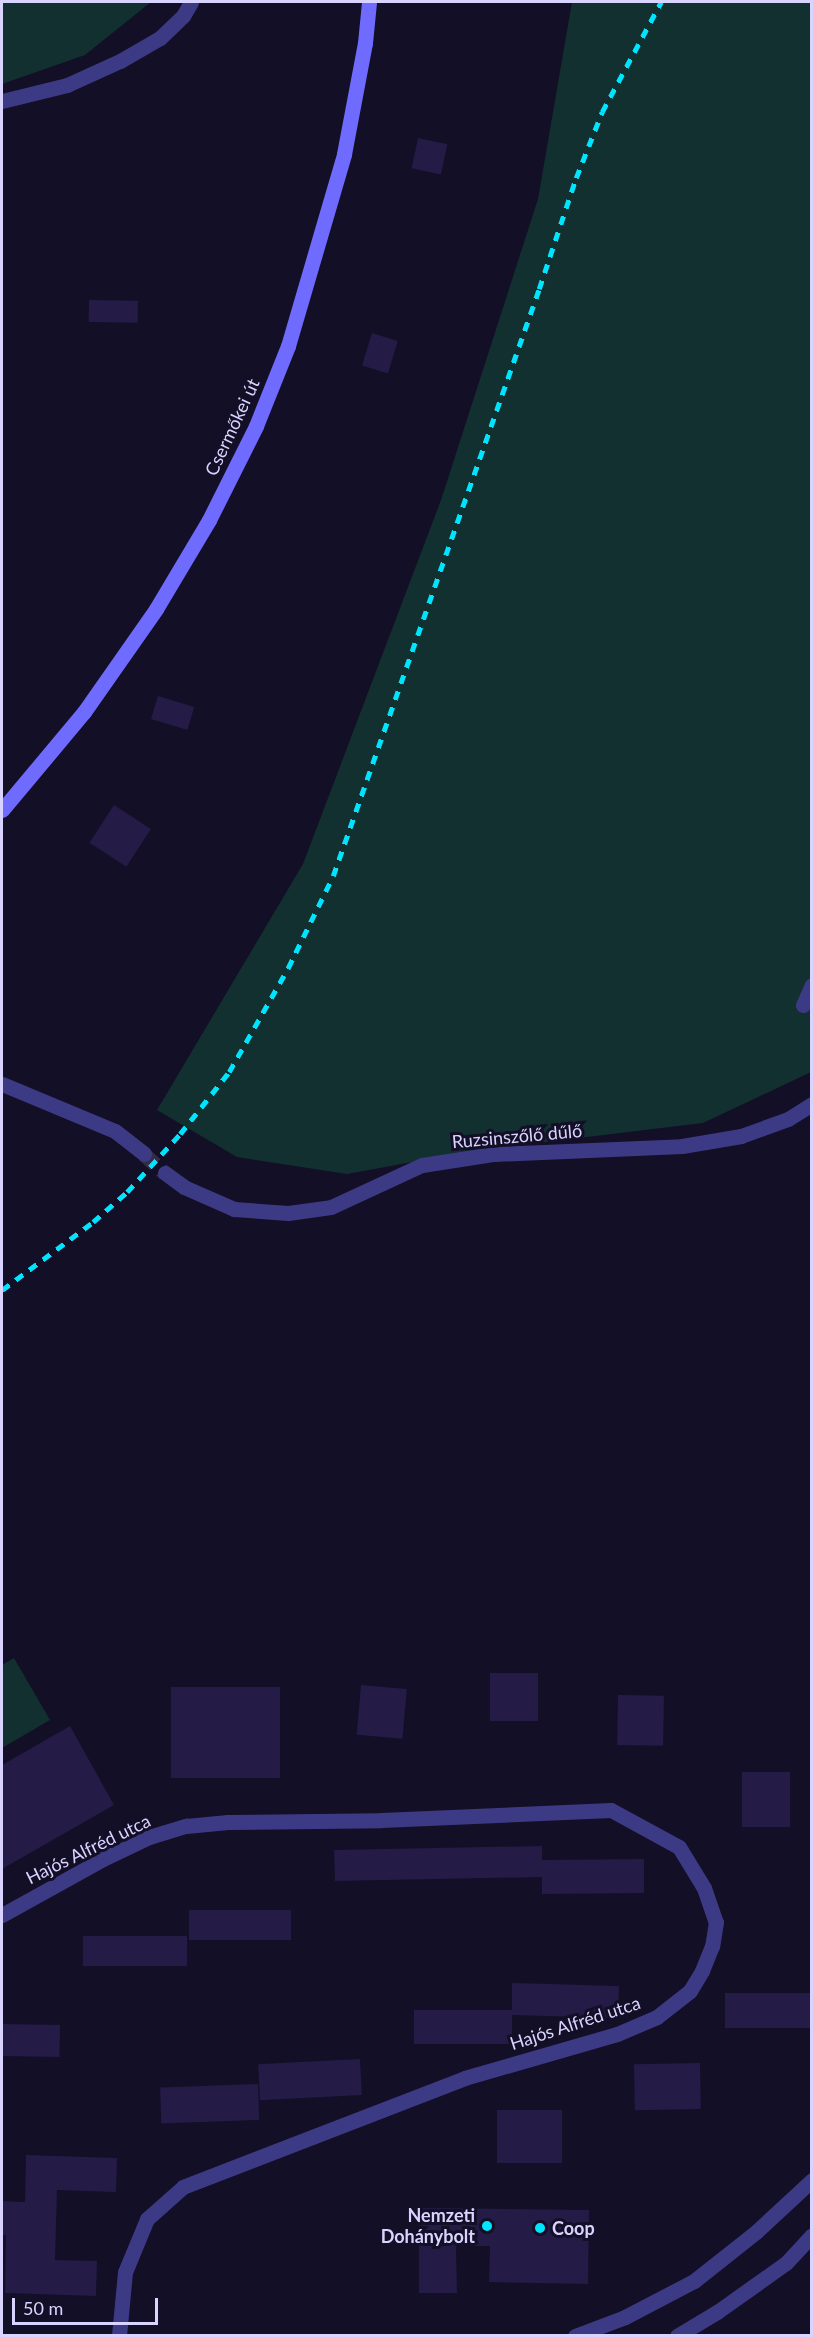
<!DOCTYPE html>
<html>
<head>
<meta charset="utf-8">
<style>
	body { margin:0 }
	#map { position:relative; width:813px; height:2337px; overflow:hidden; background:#130f26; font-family:Lato,sans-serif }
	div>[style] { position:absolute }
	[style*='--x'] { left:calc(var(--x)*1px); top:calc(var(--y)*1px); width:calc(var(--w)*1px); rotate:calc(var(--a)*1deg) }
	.green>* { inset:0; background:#12302f }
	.building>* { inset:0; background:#241b47; transform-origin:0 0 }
	.minor-tunnel>* { height:15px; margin-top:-7.5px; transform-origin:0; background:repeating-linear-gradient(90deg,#312d47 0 15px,transparent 0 23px) }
	.minor>* { height:15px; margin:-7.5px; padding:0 7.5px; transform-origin:7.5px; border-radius:7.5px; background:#3d3a85 }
	.secondary>* { height:15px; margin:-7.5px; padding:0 7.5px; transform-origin:7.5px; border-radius:7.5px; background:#6f6bff }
	.rail>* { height:4.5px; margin-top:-2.25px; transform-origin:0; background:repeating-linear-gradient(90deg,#00e5ff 0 9px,transparent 0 17px) }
	.dots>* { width:16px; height:16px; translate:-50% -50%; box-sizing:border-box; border:3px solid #130f26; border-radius:50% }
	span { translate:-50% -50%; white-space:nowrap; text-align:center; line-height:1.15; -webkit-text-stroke:6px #130f26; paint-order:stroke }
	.street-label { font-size:18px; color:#d9d4ff }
	.poi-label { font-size:18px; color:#d9d4ff; font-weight:700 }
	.right { translate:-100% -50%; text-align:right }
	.left { translate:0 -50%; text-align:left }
	.frame { position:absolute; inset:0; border:3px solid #d9d4ff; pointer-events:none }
	.scale { position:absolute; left:12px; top:2298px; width:146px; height:27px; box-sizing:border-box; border:3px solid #d9d4ff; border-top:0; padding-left:8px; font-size:18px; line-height:21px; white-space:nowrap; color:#d9d4ff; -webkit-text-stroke:4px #130f26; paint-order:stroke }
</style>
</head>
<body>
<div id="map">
	<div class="green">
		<i style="clip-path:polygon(2px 2px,151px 2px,85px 55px,2px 84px)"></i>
		<i style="clip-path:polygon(572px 2px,811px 2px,811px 1072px,703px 1123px,478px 1150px,347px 1174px,237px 1157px,157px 1110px,303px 864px,441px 500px,538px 199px)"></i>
		<i style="clip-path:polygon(14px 1658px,50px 1720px,2px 1748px,2px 1665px)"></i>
	</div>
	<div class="building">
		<i style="left:418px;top:138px;width:30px;height:31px;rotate:12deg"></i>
		<i style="left:89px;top:300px;width:49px;height:22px;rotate:1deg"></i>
		<i style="left:372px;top:333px;width:27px;height:34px;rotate:17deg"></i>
		<i style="left:158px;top:696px;width:38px;height:24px;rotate:17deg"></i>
		<i style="left:114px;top:805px;width:44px;height:45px;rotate:33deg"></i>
		<i style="left:490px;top:1673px;width:48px;height:48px"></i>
		<i style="left:361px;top:1685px;width:46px;height:50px;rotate:5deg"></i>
		<i style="left:280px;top:1687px;width:91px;height:109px;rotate:90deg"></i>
		<i style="left:618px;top:1695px;width:46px;height:50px;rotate:1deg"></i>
		<i style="clip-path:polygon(70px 1726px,114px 1805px,2px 1869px,2px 1765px)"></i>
		<i style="left:742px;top:1772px;width:48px;height:55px"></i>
		<i style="clip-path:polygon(542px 1846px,542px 1860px,644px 1859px,644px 1893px,542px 1894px,542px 1877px,335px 1881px,334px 1850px)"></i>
		<i style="left:189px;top:1910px;width:102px;height:30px"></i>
		<i style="left:187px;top:1936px;width:30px;height:104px;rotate:90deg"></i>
		<i style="clip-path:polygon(512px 1983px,619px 1986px,618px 2018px,512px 2015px,512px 2044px,414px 2044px,414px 2010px,512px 2010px,512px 2015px)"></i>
		<i style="left:725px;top:1993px;width:87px;height:35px"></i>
		<i style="left:2px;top:2024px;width:58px;height:32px;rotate:1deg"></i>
		<i style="left:360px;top:2059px;width:36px;height:102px;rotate:87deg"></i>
		<i style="left:700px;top:2063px;width:46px;height:66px;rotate:89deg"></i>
		<i style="left:258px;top:2084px;width:36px;height:98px;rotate:88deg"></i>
		<i style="left:497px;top:2110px;width:65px;height:53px"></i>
		<i style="clip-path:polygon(26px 2155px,117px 2158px,116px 2192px,57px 2190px,55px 2260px,97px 2261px,96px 2296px,5px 2293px,6px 2235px,2px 2235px,2px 2201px,25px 2202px)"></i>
		<i style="clip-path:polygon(419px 2208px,589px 2210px,588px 2284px,489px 2282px,490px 2246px,456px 2246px,457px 2293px,419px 2293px)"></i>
	</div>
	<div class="minor-tunnel">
		<i style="--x:144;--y:1154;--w:28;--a:42"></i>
	</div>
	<div class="minor">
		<i style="--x:2;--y:101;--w:67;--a:-13.8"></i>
		<i style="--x:67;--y:85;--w:58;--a:-24.4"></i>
		<i style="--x:120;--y:61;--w:46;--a:-29.9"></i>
		<i style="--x:160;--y:38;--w:32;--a:-44"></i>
		<i style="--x:183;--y:16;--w:16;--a:-60"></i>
		<i style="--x:803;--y:1005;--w:22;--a:-66"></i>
		<i style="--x:2;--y:1084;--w:122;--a:22.6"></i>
		<i style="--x:115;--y:1131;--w:37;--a:38"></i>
		<i style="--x:165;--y:1173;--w:24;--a:36"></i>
		<i style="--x:184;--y:1187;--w:55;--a:23.7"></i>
		<i style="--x:234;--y:1209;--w:54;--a:4.2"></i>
		<i style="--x:288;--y:1213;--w:43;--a:-7.9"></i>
		<i style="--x:331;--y:1207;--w:100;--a:-24.8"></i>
		<i style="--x:422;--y:1165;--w:73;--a:-8.7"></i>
		<i style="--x:494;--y:1154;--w:188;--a:-2.4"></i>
		<i style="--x:682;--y:1146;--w:60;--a:-9.6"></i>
		<i style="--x:741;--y:1136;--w:50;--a:-19.9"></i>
		<i style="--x:788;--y:1119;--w:28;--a:-32"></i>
		<i style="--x:2;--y:1915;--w:115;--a:-29"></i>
		<i style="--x:103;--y:1859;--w:51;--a:-25.6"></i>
		<i style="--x:149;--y:1837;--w:39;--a:-17"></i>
		<i style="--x:186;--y:1826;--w:42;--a:-5.4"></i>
		<i style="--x:228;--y:1822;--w:153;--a:-0.7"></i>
		<i style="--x:381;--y:1820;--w:230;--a:-2.5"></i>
		<i style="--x:611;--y:1810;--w:77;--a:28.6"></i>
		<i style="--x:679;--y:1847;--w:48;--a:58.6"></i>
		<i style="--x:704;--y:1888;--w:36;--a:71"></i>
		<i style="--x:716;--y:1922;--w:24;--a:99"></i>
		<i style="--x:712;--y:1946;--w:27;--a:112"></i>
		<i style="--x:702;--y:1971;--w:23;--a:121"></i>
		<i style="--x:690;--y:1991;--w:42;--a:141.8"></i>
		<i style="--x:657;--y:2017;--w:43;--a:157"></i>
		<i style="--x:617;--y:2034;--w:158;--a:163.9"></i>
		<i style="--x:465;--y:2078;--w:302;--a:158.9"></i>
		<i style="--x:183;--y:2187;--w:48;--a:138.4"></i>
		<i style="--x:147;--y:2219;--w:57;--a:112.5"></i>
		<i style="--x:125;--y:2272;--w:64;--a:95.4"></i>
		<i style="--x:575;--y:2336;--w:53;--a:-20.8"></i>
		<i style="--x:625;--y:2317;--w:78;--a:-27.6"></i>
		<i style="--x:694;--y:2281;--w:80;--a:-38.4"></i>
		<i style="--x:757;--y:2231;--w:75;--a:-42.8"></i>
		<i style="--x:677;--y:2336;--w:47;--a:-31"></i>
		<i style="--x:717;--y:2312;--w:85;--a:-35.4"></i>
		<i style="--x:786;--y:2263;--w:38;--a:-47"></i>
	</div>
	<div class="secondary">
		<i style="--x:2;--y:810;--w:128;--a:-50.1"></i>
		<i style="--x:84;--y:712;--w:126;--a:-55"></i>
		<i style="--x:156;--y:609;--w:104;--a:-59.2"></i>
		<i style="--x:209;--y:520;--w:105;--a:-63.4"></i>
		<i style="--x:256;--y:426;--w:86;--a:-68.2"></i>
		<i style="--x:288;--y:346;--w:200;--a:-73.7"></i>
		<i style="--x:344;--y:154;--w:113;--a:-79.3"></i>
		<i style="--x:365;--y:43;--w:41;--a:-84.4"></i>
	</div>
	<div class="rail">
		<i style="--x:2;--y:1290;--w:114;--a:-36.8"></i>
		<i style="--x:93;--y:1222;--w:45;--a:-41.4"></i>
		<i style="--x:127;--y:1192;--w:79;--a:-47.6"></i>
		<i style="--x:180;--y:1134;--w:79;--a:-51.7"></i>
		<i style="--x:229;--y:1072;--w:120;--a:-60.4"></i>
		<i style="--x:288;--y:968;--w:102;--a:-63.9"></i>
		<i style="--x:333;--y:876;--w:622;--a:-70.66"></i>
		<i style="--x:539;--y:289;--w:117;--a:-71.6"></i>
		<i style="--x:576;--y:178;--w:71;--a:-68.5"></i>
		<i style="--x:602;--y:112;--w:125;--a:-61.8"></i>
	</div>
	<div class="dots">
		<i style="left:487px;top:2226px;background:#00e5ff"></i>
		<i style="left:540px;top:2228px;background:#00e5ff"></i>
	</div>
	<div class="street-label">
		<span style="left:232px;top:427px;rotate:-65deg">Csermőkei út</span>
		<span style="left:517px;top:1136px;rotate:-5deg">Ruzsinszőlő dűlő</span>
		<span style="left:88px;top:1849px;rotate:-26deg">Hajós Alfréd utca</span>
		<span style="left:575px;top:2023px;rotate:-18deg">Hajós Alfréd utca</span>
	</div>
	<div class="poi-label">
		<span class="right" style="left:475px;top:2226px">Nemzeti<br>Dohánybolt</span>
		<span class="left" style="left:552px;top:2228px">Coop</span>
	</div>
	<div class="frame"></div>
	<div class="scale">50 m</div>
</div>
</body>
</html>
